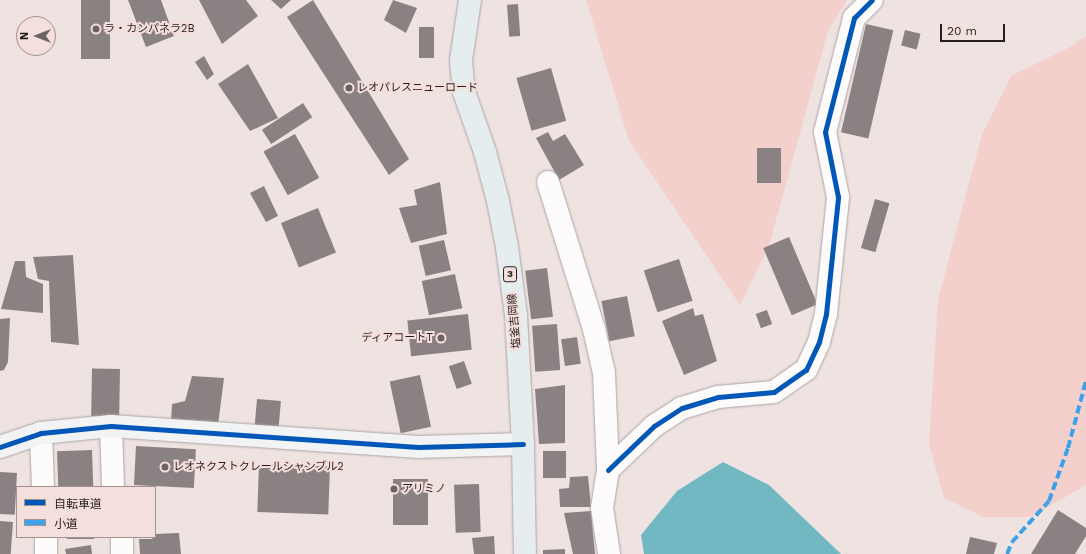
<!DOCTYPE html>
<html>
<head>
<meta charset="utf-8">
<style>
	body { margin:0 }
	#map { position:relative; width:1086px; height:554px; overflow:hidden; background:#efe3e2; font-family:"Work Sans","Noto Sans JP",sans-serif }
	div>[style] { position:absolute }
	[style*='--x'] { left:calc(var(--x)*1px); top:calc(var(--y)*1px); width:calc(var(--w)*1px); rotate:calc(var(--a)*1deg) }
	.green>* { inset:0; background:#f4d0cd }
	.water>* { inset:0; background:#72b8c2 }
	.building>* { inset:0; background:#8a8282; transform-origin:0 0 }
	.roads { filter:drop-shadow(0 0 1px #ada4a3) drop-shadow(0 0 1px #ada4a3) }
	.street>* { height:22px; margin:-11px; padding:0 11px; transform-origin:11px; border-radius:11px; background:#fdfbfb }
	.secondary>* { height:22px; margin:-11px; padding:0 11px; transform-origin:11px; border-radius:11px; background:#f1f3f4 }
	.primary>* { height:22px; margin:-11px; padding:0 11px; transform-origin:11px; border-radius:11px; background:#e6edee }
	.quiet>* { height:4px; margin-top:-2px; transform-origin:0; background:repeating-linear-gradient(90deg,#3ea2ea 0 8px,transparent 0 12px) }
	.cycleway>* { height:5px; margin:-2.5px; padding:0 2.5px; transform-origin:2.5px; border-radius:2.5px; background:#0057b8 }
	.dots>* { width:11px; height:11px; translate:-50% -50%; box-sizing:border-box; border:2px solid #f4dfdd; border-radius:50% }
	span { translate:-50% -50%; white-space:nowrap; text-align:center; line-height:1.15; -webkit-text-stroke:4px #f4dfdd; paint-order:stroke }
	.shield-label span { padding:1px 3px; background:#f4dfdd; border:1px solid; border-radius:3px; -webkit-text-stroke-width:0 }
	.shield-label { font-size:10px; color:#251e1d; font-weight:700 }
	.poi-label { font-size:11px; color:#251e1d }
	.left { translate:0 -50%; text-align:left }
	.right { translate:-100% -50%; text-align:right }
	.street-label { font-size:11px; color:#251e1d }
	.legend { position:absolute; left:16px; top:486px; width:140px; height:52px; box-sizing:border-box; background:#f4dfdd; border:1px solid #a19290; margin:0; padding:5px 7px; list-style:none; font-size:12px; color:#251e1d }
	.legend li { display:flex; align-items:center; gap:8px; height:20px }
	.legend b { width:20px; border:1px solid #a19290 }
	.north { position:absolute; left:16px; top:16px; width:40px; height:40px; box-sizing:border-box; background:#f4dfdd; border:1px solid #a19290; border-radius:50%; rotate:270deg; font-size:11px; font-weight:700; line-height:16px; text-align:center; color:#251e1d }
	.north::after { content:''; display:block; margin:auto; width:14px; height:18px; background:#6c6362; clip-path:polygon(50% 0,100% 100%,50% 72%,0 100%) }
	.scale { position:absolute; left:940px; top:24px; width:65px; height:18px; box-sizing:border-box; border:2px solid #251e1d; border-top:0; padding-left:5px; font-size:12px; line-height:14px; white-space:nowrap; color:#251e1d; -webkit-text-stroke:3px #f4dfdd; paint-order:stroke }
</style>
</head>
<body>
<div id="map">
	<div class="green">
		<i style="clip-path:polygon(586px 0,847px 0,828px 31px,769px 246px,740px 305px,629px 141px)"></i>
		<i style="clip-path:polygon(1086px 36px,1086px 485px,1031px 517px,983px 517px,944px 498px,929px 444px,938px 299px,982px 134px,1011px 76px,1070px 47px)"></i>
	</div>
	<div class="water">
		<i style="clip-path:polygon(723px 462px,769px 485px,841px 554px,644px 554px,641px 535px,677px 491px)"></i>
	</div>
	<div class="building">
		<i style="left:81px;top:0;width:29px;height:59px"></i>
		<i style="clip-path:polygon(128px 0,161px 0,174px 36px,146px 47px)"></i>
		<i style="clip-path:polygon(199px 0,246px 0,258px 16px,222px 44px)"></i>
		<i style="clip-path:polygon(271px 0,291px 0,281px 9px)"></i>
		<i style="clip-path:polygon(313px 0,409px 159px,389px 175px,287px 17px)"></i>
		<i style="clip-path:polygon(393px 0,417px 8px,406px 33px,384px 20px)"></i>
		<i style="left:518px;top:4px;width:32px;height:11px;rotate:86deg"></i>
		<i style="left:866px;top:24px;width:28px;height:111px;rotate:13deg"></i>
		<i style="left:419px;top:27px;width:15px;height:31px"></i>
		<i style="left:905px;top:30px;width:16px;height:16px;rotate:14deg"></i>
		<i style="clip-path:polygon(204px 56px,214px 74px,207px 80px,195px 62px)"></i>
		<i style="clip-path:polygon(248px 64px,278px 118px,250px 131px,218px 84px)"></i>
		<i style="left:551px;top:68px;width:55px;height:36px;rotate:74deg"></i>
		<i style="left:303px;top:103px;width:17px;height:49px;rotate:57deg"></i>
		<i style="clip-path:polygon(548px 132px,553px 141px,565px 134px,584px 165px,559px 180px,536px 138px)"></i>
		<i style="left:295px;top:134px;width:50px;height:36px;rotate:61deg"></i>
		<i style="left:757px;top:148px;width:24px;height:35px"></i>
		<i style="clip-path:polygon(440px 182px,447px 234px,411px 243px,399px 208px,417px 205px,414px 190px)"></i>
		<i style="clip-path:polygon(264px 186px,278px 216px,266px 222px,250px 193px)"></i>
		<i style="left:875px;top:199px;width:15px;height:51px;rotate:16deg"></i>
		<i style="left:318px;top:208px;width:48px;height:40px;rotate:68deg"></i>
		<i style="left:789px;top:237px;width:73px;height:28px;rotate:67deg"></i>
		<i style="left:444px;top:240px;width:31px;height:26px;rotate:77deg"></i>
		<i style="clip-path:polygon(73px 255px,79px 345px,51px 342px,49px 281px,38px 279px,33px 257px)"></i>
		<i style="left:679px;top:259px;width:44px;height:37px;rotate:72deg"></i>
		<i style="clip-path:polygon(15px 261px,25px 261px,26px 277px,43px 284px,43px 313px,1px 309px)"></i>
		<i style="left:547px;top:268px;width:49px;height:22px;rotate:83deg"></i>
		<i style="left:455px;top:274px;width:35px;height:34px;rotate:78deg"></i>
		<i style="left:627px;top:296px;width:41px;height:26px;rotate:79deg"></i>
		<i style="clip-path:polygon(693px 308px,695px 316px,703px 314px,717px 361px,684px 375px,662px 321px)"></i>
		<i style="left:767px;top:310px;width:15px;height:12px;rotate:70deg"></i>
		<i style="left:468px;top:314px;width:36px;height:61px;rotate:84deg"></i>
		<i style="clip-path:polygon(10px 318px,8px 362px,4px 370px,0 371px,0 319px)"></i>
		<i style="left:557px;top:324px;width:46px;height:25px;rotate:86deg"></i>
		<i style="left:577px;top:337px;width:27px;height:16px;rotate:82deg"></i>
		<i style="left:464px;top:361px;width:24px;height:16px;rotate:71deg"></i>
		<i style="left:120px;top:369px;width:48px;height:28px;rotate:91deg"></i>
		<i style="left:420px;top:375px;width:53px;height:31px;rotate:78deg"></i>
		<i style="clip-path:polygon(192px 376px,224px 378px,218px 425px,171px 421px,172px 404px,185px 401px)"></i>
		<i style="clip-path:polygon(565px 385px,565px 443px,539px 444px,535px 389px)"></i>
		<i style="left:257px;top:399px;width:24px;height:30px;rotate:5deg"></i>
		<i style="left:136px;top:446px;width:60px;height:39px;rotate:3deg"></i>
		<i style="left:92px;top:450px;width:37px;height:35px;rotate:88deg"></i>
		<i style="left:543px;top:451px;width:23px;height:27px"></i>
		<i style="left:259px;top:464px;width:71px;height:48px;rotate:2deg"></i>
		<i style="left:0;top:472px;width:17px;height:42px;rotate:3deg"></i>
		<i style="clip-path:polygon(588px 476px,591px 507px,560px 507px,559px 489px,569px 488px,570px 477px)"></i>
		<i style="left:428px;top:479px;width:46px;height:35px;rotate:90deg"></i>
		<i style="left:479px;top:484px;width:48px;height:25px;rotate:88deg"></i>
		<i style="clip-path:polygon(1058px 510px,1086px 528px,1086px 536px,1075px 554px,1031px 554px)"></i>
		<i style="clip-path:polygon(591px 511px,595px 554px,573px 554px,564px 513px)"></i>
		<i style="left:0;top:521px;width:13px;height:33px;rotate:4deg"></i>
		<i style="clip-path:polygon(179px 533px,181px 554px,140px 554px,139px 539px,152px 539px,155px 534px)"></i>
		<i style="clip-path:polygon(494px 536px,495px 554px,474px 554px,472px 538px)"></i>
		<i style="left:67px;top:537px;width:27px;height:2px"></i>
		<i style="clip-path:polygon(970px 537px,997px 543px,994px 554px,966px 554px)"></i>
		<i style="clip-path:polygon(91px 545px,92px 554px,66px 554px,65px 549px)"></i>
		<i style="clip-path:polygon(565px 549px,565px 554px,543px 554px,543px 550px)"></i>
	</div>
	<div class="roads">
		<div class="street">
			<i style="--x:548;--y:182;--w:154;--a:72.6"></i>
			<i style="--x:594;--y:329;--w:45;--a:77.2"></i>
			<i style="--x:604;--y:373;--w:97;--a:87.6"></i>
			<i style="--x:608;--y:470;--w:38;--a:99"></i>
			<i style="--x:602;--y:508;--w:47;--a:81.3"></i>
			<i style="--x:111;--y:426;--w:61;--a:88.1"></i>
			<i style="--x:41;--y:433;--w:54;--a:87.9"></i>
			<i style="--x:608;--y:470;--w:64;--a:-43.7"></i>
			<i style="--x:654;--y:426;--w:33;--a:-33"></i>
			<i style="--x:682;--y:408;--w:38;--a:-17"></i>
			<i style="--x:718;--y:397;--w:56;--a:-5.1"></i>
			<i style="--x:774;--y:392;--w:39;--a:-35"></i>
			<i style="--x:806;--y:370;--w:31;--a:-65"></i>
			<i style="--x:819;--y:342;--w:29;--a:-76"></i>
			<i style="--x:826;--y:314;--w:118;--a:-84.1"></i>
			<i style="--x:838;--y:197;--w:66;--a:-101.3"></i>
			<i style="--x:825;--y:132;--w:118;--a:-75.7"></i>
			<i style="--x:854;--y:18;--w:25;--a:-45"></i>
			<i style="--x:46;--y:537;--w:17;--a:90"></i>
			<i style="--x:122;--y:537;--w:17;--a:90"></i>
		</div>
		<div class="secondary">
			<i style="--x:0;--y:447;--w:43;--a:-18.9"></i>
			<i style="--x:41;--y:433;--w:70;--a:-5.7"></i>
			<i style="--x:111;--y:426;--w:308;--a:3.9"></i>
			<i style="--x:418;--y:447;--w:105;--a:-1.6"></i>
		</div>
		<div class="primary">
			<i style="--x:470;--y:0;--w:61;--a:98.5"></i>
			<i style="--x:461;--y:60;--w:32;--a:85"></i>
			<i style="--x:464;--y:92;--w:64;--a:70.7"></i>
			<i style="--x:485;--y:152;--w:51;--a:75.1"></i>
			<i style="--x:498;--y:201;--w:47;--a:78.9"></i>
			<i style="--x:507;--y:247;--w:69;--a:82.5"></i>
			<i style="--x:516;--y:315;--w:129;--a:86.9"></i>
			<i style="--x:523;--y:444;--w:110;--a:89"></i>
		</div>
	</div>
	<div class="quiet">
		<i style="--x:1007;--y:554;--w:13;--a:-67"></i>
		<i style="--x:1012;--y:542;--w:55;--a:-47.9"></i>
		<i style="--x:1049;--y:501;--w:56;--a:-70.3"></i>
		<i style="--x:1068;--y:448;--w:69;--a:-75"></i>
	</div>
	<div class="cycleway">
		<i style="--x:0;--y:447;--w:43;--a:-18.9"></i>
		<i style="--x:41;--y:433;--w:70;--a:-5.7"></i>
		<i style="--x:111;--y:426;--w:308;--a:3.9"></i>
		<i style="--x:418;--y:447;--w:105;--a:-1.6"></i>
		<i style="--x:608;--y:470;--w:64;--a:-43.7"></i>
		<i style="--x:654;--y:426;--w:33;--a:-33"></i>
		<i style="--x:682;--y:408;--w:38;--a:-17"></i>
		<i style="--x:718;--y:397;--w:56;--a:-5.1"></i>
		<i style="--x:774;--y:392;--w:39;--a:-35"></i>
		<i style="--x:806;--y:370;--w:31;--a:-65"></i>
		<i style="--x:819;--y:342;--w:29;--a:-76"></i>
		<i style="--x:826;--y:314;--w:118;--a:-84.1"></i>
		<i style="--x:838;--y:197;--w:66;--a:-101.3"></i>
		<i style="--x:825;--y:132;--w:118;--a:-75.7"></i>
		<i style="--x:854;--y:18;--w:25;--a:-45"></i>
	</div>
	<div class="dots">
		<i style="left:96px;top:29px;background:#6c6362"></i>
		<i style="left:349px;top:88px;background:#6c6362"></i>
		<i style="left:441px;top:338px;background:#6c6362"></i>
		<i style="left:165px;top:467px;background:#6c6362"></i>
		<i style="left:394px;top:489px;background:#6c6362"></i>
	</div>
	<div class="shield-label">
		<span style="left:510px;top:274px">3</span>
	</div>
	<div class="poi-label">
		<span class="left" style="left:104px;top:29px">ラ・カンパネラ2B</span>
		<span class="left" style="left:357px;top:88px">レオパレスニューロード</span>
		<span class="right" style="left:433px;top:338px">ディアコートT</span>
		<span class="left" style="left:173px;top:467px">レオネクストクレールシャンブル2</span>
		<span class="left" style="left:402px;top:489px">アリミノ</span>
	</div>
	<div class="street-label">
		<span style="left:515px;top:321px;rotate:-95deg">塩釜吉岡線</span>
	</div>
	<ul class="legend">
	<li><b style="height:5px;background:#0057b8"></b>自転車道</li>
	<li><b style="height:5px;background:#3ea2ea"></b>小道</li>
	</ul>
	<div class="north">N</div>
	<div class="scale">20 m</div>
</div>
</body>
</html>
